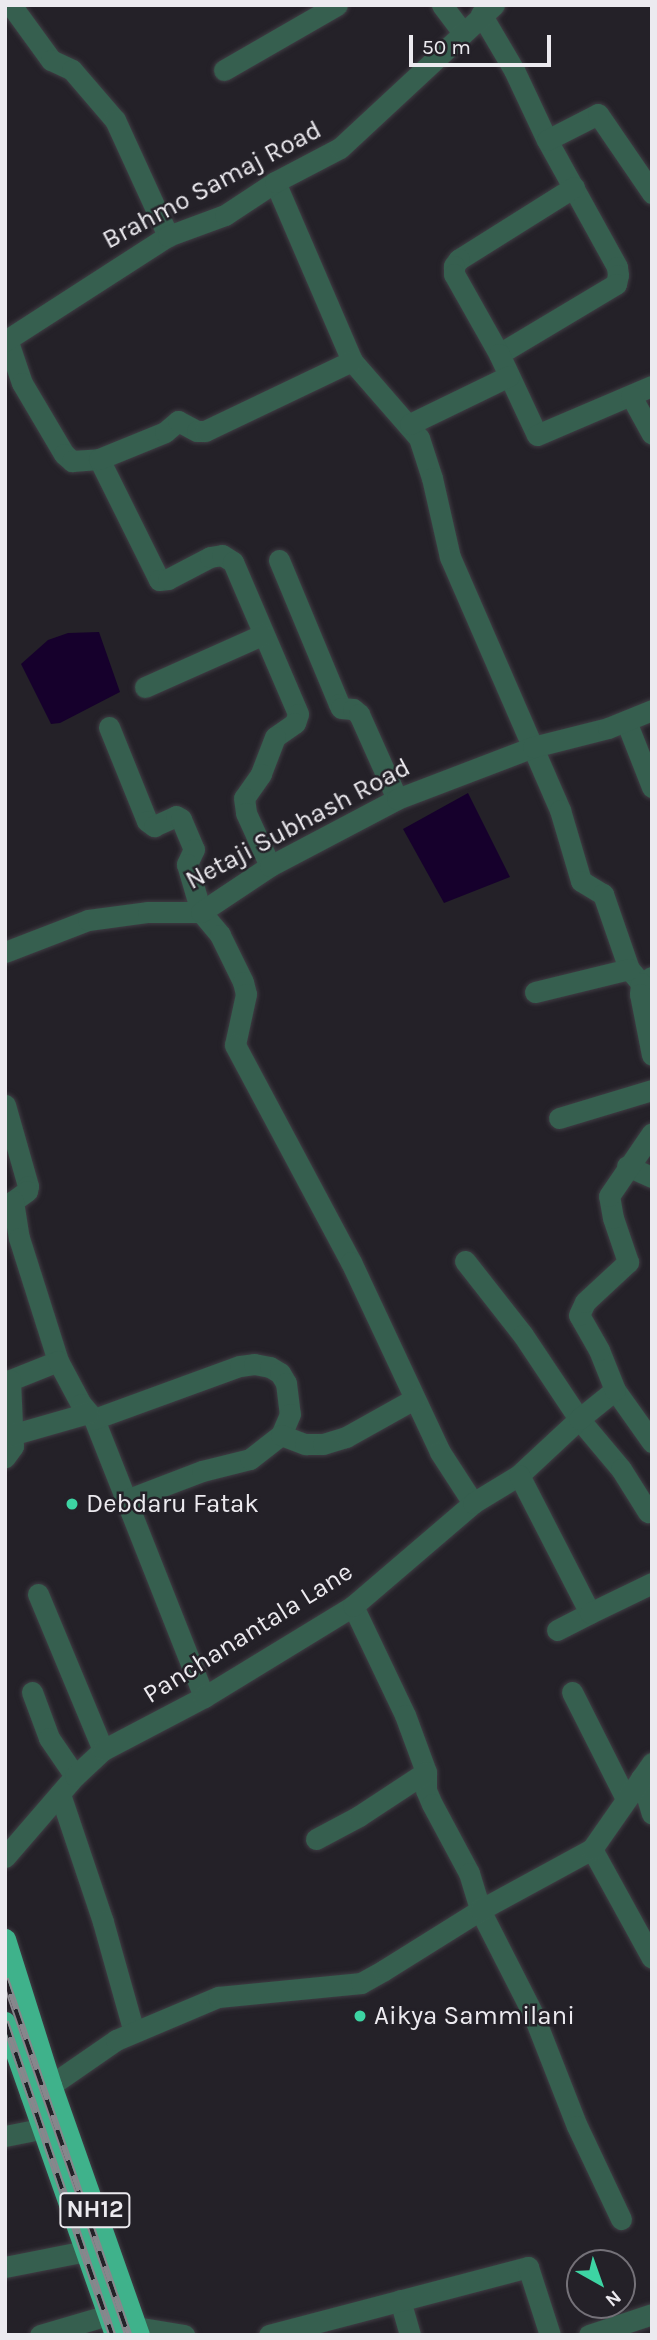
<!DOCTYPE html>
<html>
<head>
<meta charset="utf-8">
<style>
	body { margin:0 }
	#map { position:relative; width:657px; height:2340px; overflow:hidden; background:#242128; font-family:Karla,sans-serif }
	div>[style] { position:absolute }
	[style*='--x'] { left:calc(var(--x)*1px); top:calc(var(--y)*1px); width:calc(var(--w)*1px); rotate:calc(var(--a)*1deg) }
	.water>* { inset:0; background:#16002c }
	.roads { filter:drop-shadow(0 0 2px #403d44) drop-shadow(0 0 2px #403d44) }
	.minor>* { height:21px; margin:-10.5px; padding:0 10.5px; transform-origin:10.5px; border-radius:10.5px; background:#365f4f }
	.highway>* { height:21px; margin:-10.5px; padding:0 10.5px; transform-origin:10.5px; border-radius:10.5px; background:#3fb28b }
	.rail>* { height:8px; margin-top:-4px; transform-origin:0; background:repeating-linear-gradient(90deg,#242128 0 16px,#88868c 0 32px); box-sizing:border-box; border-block:2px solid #88868c }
	.dots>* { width:19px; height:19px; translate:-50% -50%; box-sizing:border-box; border:4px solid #242128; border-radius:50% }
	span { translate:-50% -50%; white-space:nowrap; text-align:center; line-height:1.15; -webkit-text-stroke:5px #242128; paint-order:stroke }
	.shield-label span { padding:2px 5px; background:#242128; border:2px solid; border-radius:5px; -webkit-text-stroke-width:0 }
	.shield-label { font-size:24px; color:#eceaef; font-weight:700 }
	.street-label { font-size:26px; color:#eceaef }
	.poi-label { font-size:26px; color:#eceaef }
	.left { translate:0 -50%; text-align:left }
	.frame { position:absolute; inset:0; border:7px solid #eceaef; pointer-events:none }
	.north { position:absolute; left:566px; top:2249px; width:70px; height:70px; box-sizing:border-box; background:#242128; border:2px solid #747178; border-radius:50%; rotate:140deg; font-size:19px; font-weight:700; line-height:28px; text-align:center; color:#eceaef }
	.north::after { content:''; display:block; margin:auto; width:24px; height:32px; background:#3dd4a3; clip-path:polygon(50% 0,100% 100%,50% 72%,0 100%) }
	.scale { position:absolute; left:409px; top:35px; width:142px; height:32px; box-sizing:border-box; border:4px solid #eceaef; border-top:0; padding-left:9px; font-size:21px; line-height:24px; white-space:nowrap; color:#eceaef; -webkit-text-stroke:5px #242128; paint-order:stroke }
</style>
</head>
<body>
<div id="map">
	<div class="water">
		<i style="clip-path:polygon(99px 632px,120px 692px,60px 723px,51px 724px,21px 664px,48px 640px,68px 633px)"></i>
		<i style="clip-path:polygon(468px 793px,510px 877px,444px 903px,403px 829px)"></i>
	</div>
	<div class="roads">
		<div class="minor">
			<i style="--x:11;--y:5;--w:68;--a:54"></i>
			<i style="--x:51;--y:60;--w:23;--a:25"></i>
			<i style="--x:72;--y:70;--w:66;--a:49.3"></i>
			<i style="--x:115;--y:120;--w:128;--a:65.4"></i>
			<i style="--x:442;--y:5;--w:35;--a:53"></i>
			<i style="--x:481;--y:14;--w:65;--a:59.5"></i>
			<i style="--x:514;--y:70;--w:77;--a:64.8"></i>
			<i style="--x:547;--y:140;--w:145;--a:61.1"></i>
			<i style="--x:617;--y:267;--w:8;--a:83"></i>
			<i style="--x:618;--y:275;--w:9;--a:103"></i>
			<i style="--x:616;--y:284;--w:136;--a:149.1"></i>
			<i style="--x:224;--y:70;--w:130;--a:-29.9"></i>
			<i style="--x:547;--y:140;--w:57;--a:-27"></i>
			<i style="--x:598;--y:114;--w:96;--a:55.6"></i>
			<i style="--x:275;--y:182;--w:195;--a:66.7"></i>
			<i style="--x:352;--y:361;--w:102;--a:49"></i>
			<i style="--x:419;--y:438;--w:42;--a:72"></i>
			<i style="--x:432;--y:478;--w:81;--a:77.2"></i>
			<i style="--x:450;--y:557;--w:276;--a:66.5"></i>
			<i style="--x:560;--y:810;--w:74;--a:73.5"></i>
			<i style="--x:581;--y:881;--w:26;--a:31"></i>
			<i style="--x:603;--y:894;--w:79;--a:70.9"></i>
			<i style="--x:629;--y:969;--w:18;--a:49"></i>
			<i style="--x:574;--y:187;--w:136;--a:147.9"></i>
			<i style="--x:459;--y:259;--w:9;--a:126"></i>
			<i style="--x:454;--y:266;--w:8;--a:90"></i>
			<i style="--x:454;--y:274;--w:92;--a:60.6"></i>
			<i style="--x:499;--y:354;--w:89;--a:64.9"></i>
			<i style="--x:537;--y:435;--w:125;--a:-23.1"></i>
			<i style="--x:7;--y:339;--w:46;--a:71.2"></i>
			<i style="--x:22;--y:383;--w:82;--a:59.4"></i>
			<i style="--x:64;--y:454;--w:11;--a:41"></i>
			<i style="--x:72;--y:461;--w:27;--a:-4"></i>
			<i style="--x:99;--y:459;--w:135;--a:63.6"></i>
			<i style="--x:159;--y:580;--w:9;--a:-6"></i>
			<i style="--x:168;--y:579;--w:47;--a:-27.6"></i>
			<i style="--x:210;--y:557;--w:12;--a:-9"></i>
			<i style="--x:222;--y:555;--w:13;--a:32"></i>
			<i style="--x:233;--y:562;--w:165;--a:66.8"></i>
			<i style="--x:298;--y:714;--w:9;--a:108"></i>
			<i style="--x:295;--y:723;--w:24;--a:145"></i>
			<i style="--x:275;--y:737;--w:40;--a:111"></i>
			<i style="--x:261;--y:774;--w:29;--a:125"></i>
			<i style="--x:244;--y:798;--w:15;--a:82"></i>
			<i style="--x:246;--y:813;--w:58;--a:65.6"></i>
			<i style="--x:5;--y:341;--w:194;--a:-32.8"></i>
			<i style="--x:168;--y:236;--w:61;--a:-20.2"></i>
			<i style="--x:225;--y:215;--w:60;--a:-33.4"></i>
			<i style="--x:275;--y:182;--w:73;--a:-27.6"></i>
			<i style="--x:340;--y:148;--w:210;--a:-42.9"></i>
			<i style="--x:631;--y:396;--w:43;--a:61.1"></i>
			<i style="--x:410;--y:424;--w:110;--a:-25.9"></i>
			<i style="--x:99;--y:459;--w:71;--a:-22.2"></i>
			<i style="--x:165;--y:432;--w:17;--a:-40"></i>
			<i style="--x:178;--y:421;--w:21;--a:28"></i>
			<i style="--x:197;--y:431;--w:8;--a:0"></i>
			<i style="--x:205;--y:431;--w:163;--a:-25.5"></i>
			<i style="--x:279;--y:560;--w:156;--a:67.4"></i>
			<i style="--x:339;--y:704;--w:4;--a:63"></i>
			<i style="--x:341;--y:708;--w:12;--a:5"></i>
			<i style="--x:353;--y:709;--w:8;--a:40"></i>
			<i style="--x:359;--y:714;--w:93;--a:65.9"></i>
			<i style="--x:145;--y:687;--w:128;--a:-24"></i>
			<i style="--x:626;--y:721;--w:71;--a:68.5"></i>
			<i style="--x:109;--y:727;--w:101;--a:68"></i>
			<i style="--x:147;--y:821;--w:9;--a:36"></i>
			<i style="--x:154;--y:826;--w:24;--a:-24"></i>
			<i style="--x:176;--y:816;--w:6;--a:31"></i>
			<i style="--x:181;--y:819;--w:33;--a:67"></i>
			<i style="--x:194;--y:849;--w:17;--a:115"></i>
			<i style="--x:187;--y:864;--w:50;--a:73.7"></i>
			<i style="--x:201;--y:912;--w:30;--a:50"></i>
			<i style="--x:220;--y:935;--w:52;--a:63.9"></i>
			<i style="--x:243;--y:982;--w:12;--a:76"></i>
			<i style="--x:246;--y:994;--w:52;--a:102.2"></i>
			<i style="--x:235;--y:1045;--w:246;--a:61.9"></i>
			<i style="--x:351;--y:1262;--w:210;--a:64.9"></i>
			<i style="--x:440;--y:1452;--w:61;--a:57.1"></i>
			<i style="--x:5;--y:952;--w:89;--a:-21.1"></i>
			<i style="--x:88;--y:920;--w:61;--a:-7.6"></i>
			<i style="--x:148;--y:912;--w:53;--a:0"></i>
			<i style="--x:201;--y:912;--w:83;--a:-33.7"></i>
			<i style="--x:270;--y:866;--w:144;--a:-27.8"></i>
			<i style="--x:397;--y:799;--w:146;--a:-20.9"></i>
			<i style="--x:533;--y:747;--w:77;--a:-14.2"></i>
			<i style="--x:608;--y:728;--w:48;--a:-22.2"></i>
			<i style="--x:652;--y:977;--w:13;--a:151"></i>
			<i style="--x:641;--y:983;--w:11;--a:95"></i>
			<i style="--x:640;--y:994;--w:62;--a:78.9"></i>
			<i style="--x:535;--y:992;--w:97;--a:-13.7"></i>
			<i style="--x:5;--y:1105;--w:84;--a:74.1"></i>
			<i style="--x:28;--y:1186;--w:5;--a:101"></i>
			<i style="--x:27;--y:1191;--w:17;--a:144"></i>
			<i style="--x:13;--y:1201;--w:37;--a:81"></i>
			<i style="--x:19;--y:1238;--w:129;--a:72.4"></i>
			<i style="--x:58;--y:1361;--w:52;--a:158.4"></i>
			<i style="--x:10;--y:1380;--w:66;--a:87.4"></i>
			<i style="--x:13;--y:1446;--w:14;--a:126"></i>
			<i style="--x:559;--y:1118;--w:97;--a:-16.8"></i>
			<i style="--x:627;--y:1166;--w:27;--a:24"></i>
			<i style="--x:465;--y:1261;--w:94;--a:51.9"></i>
			<i style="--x:523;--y:1335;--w:101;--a:56.3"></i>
			<i style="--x:579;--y:1419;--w:65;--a:50"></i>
			<i style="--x:621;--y:1469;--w:51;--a:57.9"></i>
			<i style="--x:58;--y:1361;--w:49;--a:61.9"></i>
			<i style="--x:81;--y:1404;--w:20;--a:49"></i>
			<i style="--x:94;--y:1419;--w:299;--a:68.4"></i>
			<i style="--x:615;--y:1390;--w:64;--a:54.6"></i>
			<i style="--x:94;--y:1419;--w:155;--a:-20"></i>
			<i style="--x:240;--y:1366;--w:14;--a:-8"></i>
			<i style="--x:254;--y:1364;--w:16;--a:11"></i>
			<i style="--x:270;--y:1367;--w:12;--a:31"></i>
			<i style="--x:280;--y:1373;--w:12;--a:59"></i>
			<i style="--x:286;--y:1383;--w:31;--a:83"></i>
			<i style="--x:290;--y:1414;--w:23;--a:113"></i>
			<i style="--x:11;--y:1435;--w:80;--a:-15.9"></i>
			<i style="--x:519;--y:1475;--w:82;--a:-43"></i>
			<i style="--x:579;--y:1419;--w:46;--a:-38.9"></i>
			<i style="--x:615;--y:1390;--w:43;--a:-111.8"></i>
			<i style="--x:599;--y:1350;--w:40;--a:-119.7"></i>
			<i style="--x:579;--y:1315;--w:14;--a:-65"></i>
			<i style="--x:585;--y:1302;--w:59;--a:-42.9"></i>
			<i style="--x:628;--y:1262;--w:46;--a:-108.8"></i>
			<i style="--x:613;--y:1218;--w:22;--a:-100"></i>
			<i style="--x:609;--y:1196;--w:76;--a:-55.7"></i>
			<i style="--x:126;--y:1500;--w:81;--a:-20.9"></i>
			<i style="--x:202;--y:1471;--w:49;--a:-14"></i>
			<i style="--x:250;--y:1459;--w:39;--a:-38"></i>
			<i style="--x:281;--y:1435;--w:26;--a:21"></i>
			<i style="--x:305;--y:1444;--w:18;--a:0"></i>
			<i style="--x:323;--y:1444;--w:24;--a:-17"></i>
			<i style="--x:346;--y:1437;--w:78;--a:-29.2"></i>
			<i style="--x:38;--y:1594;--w:169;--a:67.4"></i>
			<i style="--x:353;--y:1606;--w:121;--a:64.5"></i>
			<i style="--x:405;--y:1715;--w:61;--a:69.8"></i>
			<i style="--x:426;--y:1772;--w:18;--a:90"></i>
			<i style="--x:426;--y:1790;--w:15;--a:67"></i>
			<i style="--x:432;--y:1804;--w:78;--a:61.8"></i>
			<i style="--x:469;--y:1873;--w:39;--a:73"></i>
			<i style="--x:480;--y:1910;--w:117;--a:63"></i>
			<i style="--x:533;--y:2014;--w:120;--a:68.6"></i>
			<i style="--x:577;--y:2126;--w:103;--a:64.7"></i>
			<i style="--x:557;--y:1630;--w:37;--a:-27"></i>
			<i style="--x:32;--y:1692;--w:49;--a:69.7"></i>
			<i style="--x:49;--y:1738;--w:46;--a:55.6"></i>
			<i style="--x:572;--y:1692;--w:120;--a:63.2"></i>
			<i style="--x:641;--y:1778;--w:37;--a:73"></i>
			<i style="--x:60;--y:1794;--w:135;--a:71.4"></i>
			<i style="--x:103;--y:1922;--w:114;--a:74.3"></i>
			<i style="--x:316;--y:1839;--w:49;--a:-28.1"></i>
			<i style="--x:359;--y:1816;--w:80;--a:-33.3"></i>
			<i style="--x:592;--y:1849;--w:124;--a:61.2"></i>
			<i style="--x:5;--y:1857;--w:107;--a:-49.2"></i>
			<i style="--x:75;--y:1776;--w:38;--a:-43"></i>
			<i style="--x:103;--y:1750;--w:114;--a:-27.7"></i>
			<i style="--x:204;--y:1697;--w:175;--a:-31.4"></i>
			<i style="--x:353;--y:1606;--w:158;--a:-40.6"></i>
			<i style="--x:473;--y:1503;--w:54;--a:-31.3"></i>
			<i style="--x:519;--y:1475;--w:155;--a:62.8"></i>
			<i style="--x:590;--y:1613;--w:69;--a:-25.8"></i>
			<i style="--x:30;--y:2094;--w:23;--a:-23"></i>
			<i style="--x:51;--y:2085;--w:79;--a:-34.7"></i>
			<i style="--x:116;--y:2040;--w:111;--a:-22.9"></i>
			<i style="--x:218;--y:1997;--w:144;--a:-5.6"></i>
			<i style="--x:361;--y:1983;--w:26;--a:-29"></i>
			<i style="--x:384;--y:1970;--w:113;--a:-32"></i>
			<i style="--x:480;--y:1910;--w:128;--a:-28.6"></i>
			<i style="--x:592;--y:1849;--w:105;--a:-55.1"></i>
			<i style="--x:5;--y:2136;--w:41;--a:-11.3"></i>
			<i style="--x:5;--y:2267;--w:83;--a:-11.2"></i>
			<i style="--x:400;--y:2300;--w:36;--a:74"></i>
			<i style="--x:136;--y:2327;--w:49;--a:9.5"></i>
			<i style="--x:40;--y:2335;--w:71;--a:-16.4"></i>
			<i style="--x:269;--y:2335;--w:268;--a:-14.7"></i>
			<i style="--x:528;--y:2267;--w:71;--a:72.1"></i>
			<i style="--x:589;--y:2335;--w:66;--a:-18.4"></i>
		</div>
		<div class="highway">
			<i style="--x:5;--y:1939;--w:153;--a:72.5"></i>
			<i style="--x:51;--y:2085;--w:265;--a:70.6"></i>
			<i style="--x:5;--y:2022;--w:332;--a:70.6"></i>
		</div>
	</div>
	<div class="rail">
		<i style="--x:5;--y:1979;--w:377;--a:70.9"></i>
		<i style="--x:5;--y:2022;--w:331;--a:71.1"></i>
	</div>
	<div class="dots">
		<i style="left:72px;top:1504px;background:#3dd4a3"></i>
		<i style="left:360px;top:2016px;background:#3dd4a3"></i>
	</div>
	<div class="shield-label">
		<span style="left:95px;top:2210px">NH12</span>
	</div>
	<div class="street-label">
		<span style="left:212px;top:185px;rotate:-28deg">Brahmo Samaj Road</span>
		<span style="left:298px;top:824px;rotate:-28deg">Netaji Subhash Road</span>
		<span style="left:248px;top:1633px;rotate:-32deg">Panchanantala Lane</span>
	</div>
	<div class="poi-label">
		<span class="left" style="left:86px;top:1504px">Debdaru Fatak</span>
		<span class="left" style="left:374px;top:2016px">Aikya Sammilani</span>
	</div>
	<div class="frame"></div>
	<div class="north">N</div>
	<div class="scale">50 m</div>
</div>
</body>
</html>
